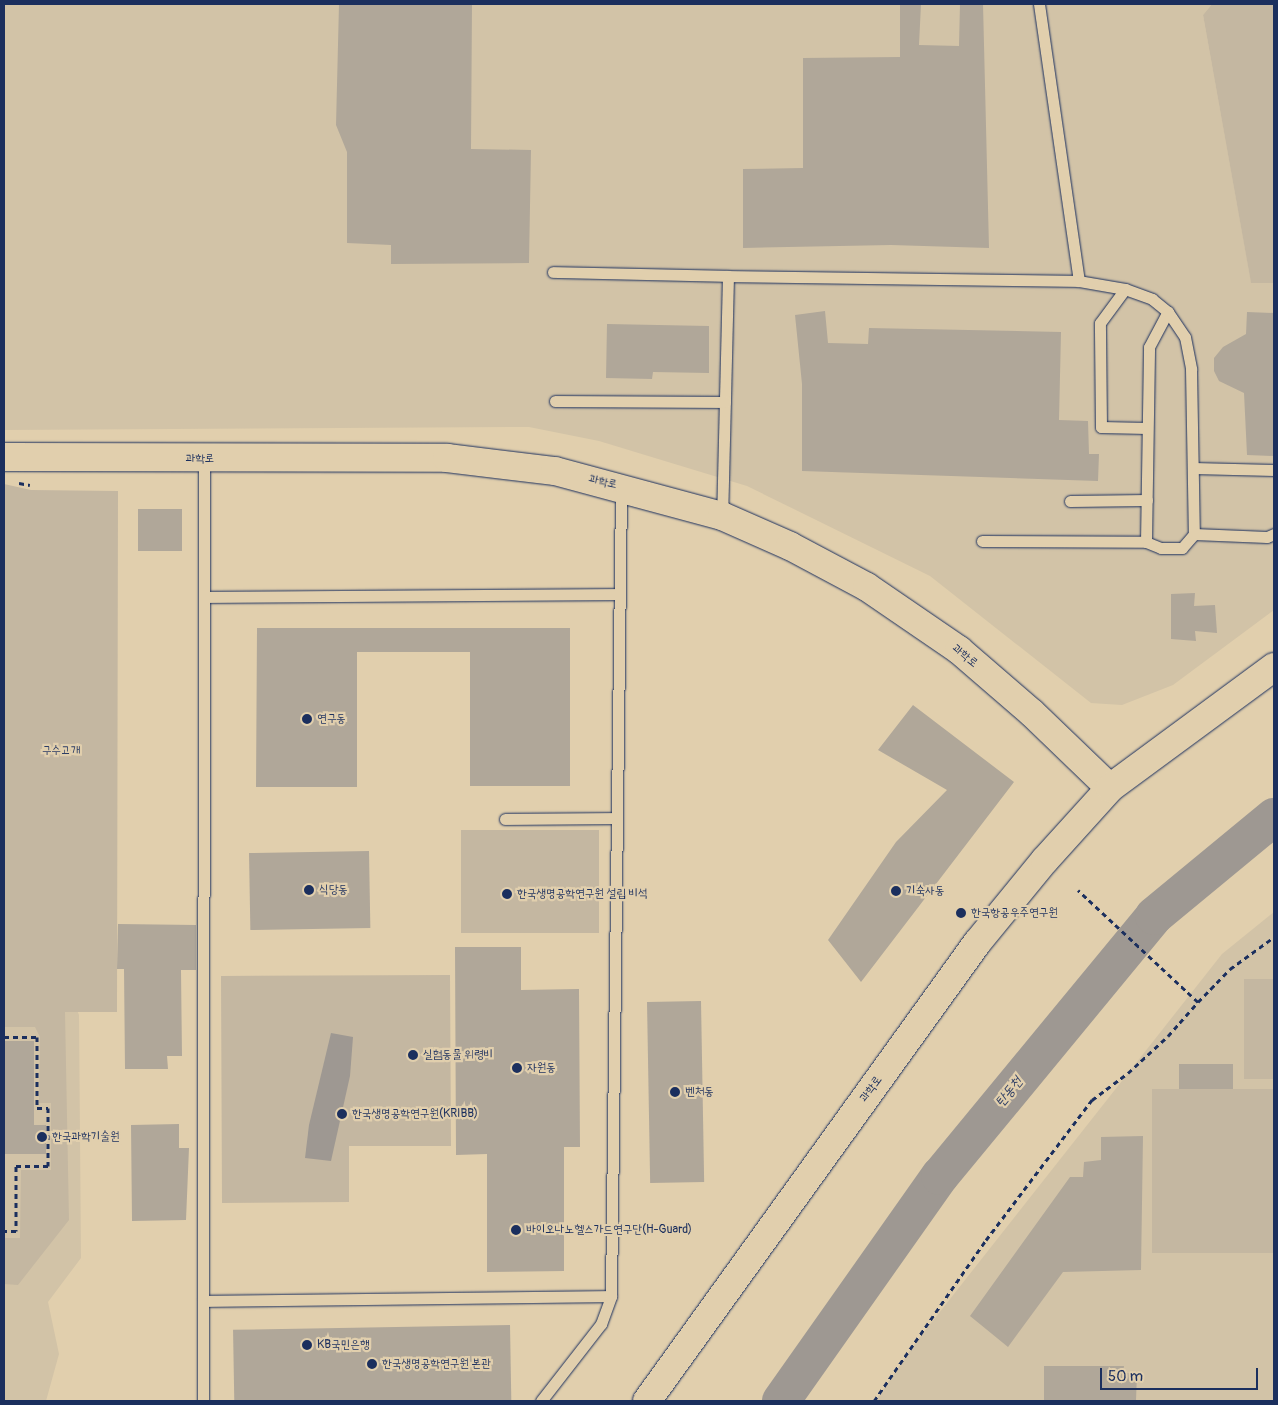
<!DOCTYPE html>
<html>
<head>
<meta charset="utf-8">
<style>
	body { margin:0 }
	#map { position:relative; width:1278px; height:1405px; overflow:hidden; background:#e1cfad; font-family:Pangolin,"Poor Story",sans-serif }
	div>[style] { position:absolute }
	[style*='--x'] { left:calc(var(--x)*1px); top:calc(var(--y)*1px); width:calc(var(--w)*1px); rotate:calc(var(--a)*1deg) }
	.built>* { inset:0; background:#d2c3a7 }
	.green>* { inset:0; background:#c4b7a1; transform-origin:0 0 }
	.water>* { inset:0; background:#9e9892 }
	.river>* { height:38px; margin:-19px; padding:0 19px; transform-origin:19px; border-radius:19px; background:#9e9892 }
	.building>* { inset:0; background:#b0a799; transform-origin:0 0 }
	.path>* { height:3px; margin-top:-1.5px; transform-origin:0; background:repeating-linear-gradient(90deg,#1b2f5e 0 5px,transparent 0 9px) }
	.roads { filter:drop-shadow(0 0 1px #1b2f5e) drop-shadow(0 0 1px #1b2f5e) }
	.lane>* { height:11px; margin:-5.5px; padding:0 5.5px; transform-origin:5.5px; border-radius:5.5px; background:#e1cfad }
	.secondary>* { height:28px; margin:-14px; padding:0 14px; transform-origin:14px; border-radius:14px; background:#e1cfad }
	.dots>* { width:14px; height:14px; translate:-50% -50%; box-sizing:border-box; border:2px solid #e1cfad; border-radius:50% }
	span { translate:-50% -50%; white-space:nowrap; text-align:center; line-height:1.15; -webkit-text-stroke:4.5px #e1cfad; paint-order:stroke }
	.street-label { font-size:12px; color:#1b2f5e }
	.poi-label { font-size:12px; color:#1b2f5e }
	.left { translate:0 -50%; text-align:left }
	.park-label { font-size:12px; color:#2c3d65 }
	.water-label { font-size:14px; color:#2f3f66; font-style:italic }
	.frame { position:absolute; inset:0; border:5px solid #1b2f5e; pointer-events:none }
	.scale { position:absolute; left:1100px; top:1368px; width:158px; height:22px; box-sizing:border-box; border:2px solid #1b2f5e; border-top:0; padding-left:6px; font-size:15px; line-height:18px; white-space:nowrap; color:#1b2f5e; -webkit-text-stroke:4px #e1cfad; paint-order:stroke }
</style>
</head>
<body>
<div id="map">
	<div class="built">
		<i style="clip-path:polygon(4px 4px,1212px 4px,1203px 15px,1251px 282px,1274px 283px,1274px 610px,1173px 685px,1122px 705px,1091px 703px,930px 576px,747px 486px,599px 441px,529px 427px,4px 430px)"></i>
		<i style="clip-path:polygon(1274px 912px,1274px 1401px,875px 1401px,913px 1346px,1222px 954px)"></i>
		<i style="clip-path:polygon(4px 970px,61px 970px,79px 1015px,81px 1258px,48px 1302px,59px 1354px,46px 1401px,4px 1401px)"></i>
	</div>
	<div class="green">
		<i style="clip-path:polygon(1212px 4px,1274px 4px,1274px 283px,1251px 283px,1203px 15px)"></i>
		<i style="clip-path:polygon(4px 484px,31px 490px,118px 491px,117px 1012px,65px 1012px,69px 1220px,18px 1285px,4px 1284px,4px 1238px,20px 1238px,21px 1170px,51px 1170px,51px 1103px,39px 1103px,40px 1037px,35px 1027px,4px 1027px)"></i>
		<i style="left:599px;top:830px;width:103px;height:138px;rotate:90deg"></i>
		<i style="clip-path:polygon(450px 975px,451px 1146px,349px 1146px,349px 1202px,222px 1203px,221px 976px)"></i>
		<i style="left:1244px;top:979px;width:30px;height:100px"></i>
		<i style="left:1274px;top:1089px;width:164px;height:122px;rotate:90deg"></i>
	</div>
	<div class="water">
		<i style="clip-path:polygon(331px 1033px,353px 1037px,350px 1076px,331px 1161px,305px 1158px,309px 1125px)"></i>
	</div>
	<div class="river">
		<i style="--x:781;--y:1401;--w:276;--a:-54.8"></i>
		<i style="--x:940;--y:1176;--w:337;--a:-50.5"></i>
		<i style="--x:1154;--y:916;--w:156;--a:-39.5"></i>
	</div>
	<div class="building">
		<i style="clip-path:polygon(339px 4px,472px 4px,471px 149px,531px 150px,529px 263px,391px 264px,391px 245px,347px 243px,347px 152px,336px 125px)"></i>
		<i style="clip-path:polygon(900px 4px,921px 4px,919px 45px,959px 46px,960px 4px,983px 4px,989px 248px,891px 245px,743px 248px,743px 169px,803px 168px,803px 58px,900px 57px)"></i>
		<i style="clip-path:polygon(825px 311px,828px 343px,868px 344px,869px 328px,1061px 332px,1059px 420px,1088px 421px,1089px 454px,1099px 454px,1098px 481px,802px 471px,802px 384px,795px 315px)"></i>
		<i style="clip-path:polygon(1247px 312px,1274px 313px,1274px 456px,1247px 455px,1244px 393px,1219px 381px,1214px 371px,1214px 358px,1223px 347px,1246px 334px)"></i>
		<i style="clip-path:polygon(607px 324px,709px 326px,709px 373px,653px 372px,652px 379px,606px 378px)"></i>
		<i style="left:138px;top:509px;width:44px;height:42px"></i>
		<i style="clip-path:polygon(1195px 593px,1194px 606px,1215px 605px,1217px 633px,1195px 631px,1196px 641px,1171px 639px,1171px 594px)"></i>
		<i style="clip-path:polygon(257px 628px,570px 628px,570px 786px,470px 786px,470px 652px,357px 652px,357px 787px,256px 787px)"></i>
		<i style="clip-path:polygon(913px 705px,1014px 782px,861px 982px,828px 940px,896px 842px,947px 790px,878px 750px)"></i>
		<i style="left:369px;top:851px;width:77px;height:120px;rotate:89deg"></i>
		<i style="clip-path:polygon(118px 924px,196px 925px,196px 970px,181px 970px,182px 1056px,167px 1056px,168px 1069px,125px 1069px,124px 969px,117px 969px)"></i>
		<i style="clip-path:polygon(455px 947px,521px 947px,521px 990px,579px 989px,580px 1147px,564px 1147px,564px 1271px,487px 1272px,487px 1154px,456px 1155px)"></i>
		<i style="left:701px;top:1001px;width:181px;height:54px;rotate:89deg"></i>
		<i style="clip-path:polygon(4px 1041px,34px 1041px,34px 1125px,46px 1125px,46px 1154px,4px 1154px)"></i>
		<i style="left:1233px;top:1064px;width:25px;height:54px;rotate:90deg"></i>
		<i style="clip-path:polygon(179px 1124px,179px 1148px,189px 1148px,186px 1220px,132px 1221px,131px 1125px)"></i>
		<i style="clip-path:polygon(1143px 1136px,1141px 1270px,1063px 1272px,1008px 1347px,970px 1316px,1070px 1177px,1083px 1177px,1084px 1162px,1101px 1160px,1101px 1137px)"></i>
		<i style="left:510px;top:1325px;width:76px;height:277px;rotate:89deg"></i>
		<i style="clip-path:polygon(1044px 1366px,1124px 1366px,1123px 1373px,1137px 1373px,1136px 1401px,1044px 1401px)"></i>
	</div>
	<div class="path">
		<i style="--x:19;--y:483;--w:11;--a:10"></i>
		<i style="--x:1198;--y:1002;--w:46;--a:-45.9"></i>
		<i style="--x:1230;--y:969;--w:54;--a:-36"></i>
		<i style="--x:4;--y:1037;--w:33;--a:0"></i>
		<i style="--x:37;--y:1037;--w:71;--a:90"></i>
		<i style="--x:37;--y:1108;--w:11;--a:0"></i>
		<i style="--x:48;--y:1108;--w:58;--a:90"></i>
		<i style="--x:48;--y:1166;--w:32;--a:180"></i>
		<i style="--x:16;--y:1166;--w:65;--a:90"></i>
		<i style="--x:16;--y:1231;--w:12;--a:180"></i>
		<i style="--x:874;--y:1401;--w:196;--a:-55.2"></i>
		<i style="--x:986;--y:1240;--w:176;--a:-52.9"></i>
		<i style="--x:1092;--y:1100;--w:45;--a:-36.9"></i>
		<i style="--x:1128;--y:1073;--w:54;--a:-42.8"></i>
		<i style="--x:1168;--y:1036;--w:45;--a:-48.6"></i>
		<i style="--x:1198;--y:1002;--w:164;--a:-137"></i>
	</div>
	<div class="roads">
		<div class="lane">
			<i style="--x:1039;--y:4;--w:280;--a:81.8"></i>
			<i style="--x:1079;--y:281;--w:47;--a:9.9"></i>
			<i style="--x:553;--y:272;--w:175;--a:1.3"></i>
			<i style="--x:728;--y:276;--w:240;--a:91.4"></i>
			<i style="--x:728;--y:276;--w:351;--a:0.8"></i>
			<i style="--x:555;--y:401;--w:170;--a:0.3"></i>
			<i style="--x:1147;--y:428;--w:46;--a:-178.8"></i>
			<i style="--x:1101;--y:427;--w:104;--a:-90.6"></i>
			<i style="--x:1100;--y:323;--w:42;--a:-53.7"></i>
			<i style="--x:1125;--y:289;--w:29;--a:20"></i>
			<i style="--x:1152;--y:299;--w:21;--a:39"></i>
			<i style="--x:1168;--y:312;--w:30;--a:56"></i>
			<i style="--x:1185;--y:337;--w:33;--a:79"></i>
			<i style="--x:1191;--y:369;--w:165;--a:89"></i>
			<i style="--x:1193;--y:468;--w:81;--a:1.4"></i>
			<i style="--x:1070;--y:501;--w:77;--a:-0.7"></i>
			<i style="--x:982;--y:541;--w:164;--a:0.3"></i>
			<i style="--x:1146;--y:542;--w:16;--a:22"></i>
			<i style="--x:1161;--y:548;--w:21;--a:0"></i>
			<i style="--x:1182;--y:548;--w:18;--a:-49"></i>
			<i style="--x:1194;--y:534;--w:73;--a:2.4"></i>
			<i style="--x:1267;--y:537;--w:8;--a:-23"></i>
			<i style="--x:1146;--y:542;--w:195;--a:-89.1"></i>
			<i style="--x:1149;--y:347;--w:40;--a:-62"></i>
			<i style="--x:204;--y:597;--w:416;--a:-0.4"></i>
			<i style="--x:505;--y:819;--w:112;--a:-0.5"></i>
			<i style="--x:203;--y:1301;--w:408;--a:-0.7"></i>
			<i style="--x:203;--y:1401;--w:942;--a:-89.94"></i>
			<i style="--x:541;--y:1401;--w:98;--a:-52.1"></i>
			<i style="--x:601;--y:1324;--w:30;--a:-70"></i>
			<i style="--x:611;--y:1296;--w:808;--a:-89.29"></i>
		</div>
		<div class="secondary">
			<i style="--x:4;--y:457;--w:443;--a:0.1"></i>
			<i style="--x:447;--y:458;--w:109;--a:6.9"></i>
			<i style="--x:555;--y:471;--w:173;--a:15.1"></i>
			<i style="--x:722;--y:516;--w:74;--a:23.8"></i>
			<i style="--x:790;--y:546;--w:87;--a:28"></i>
			<i style="--x:867;--y:587;--w:112;--a:34.4"></i>
			<i style="--x:959;--y:650;--w:96;--a:40.8"></i>
			<i style="--x:1032;--y:713;--w:108;--a:43.9"></i>
			<i style="--x:647;--y:1401;--w:565;--a:-54.23"></i>
			<i style="--x:977;--y:943;--w:107;--a:-50.7"></i>
			<i style="--x:1045;--y:860;--w:97;--a:-47.9"></i>
			<i style="--x:1110;--y:788;--w:204;--a:-36.4"></i>
		</div>
	</div>
	<div class="dots">
		<i style="left:307px;top:719px;background:#1b2f5e"></i>
		<i style="left:309px;top:890px;background:#1b2f5e"></i>
		<i style="left:896px;top:891px;background:#1b2f5e"></i>
		<i style="left:507px;top:894px;background:#1b2f5e"></i>
		<i style="left:961px;top:913px;background:#1b2f5e"></i>
		<i style="left:413px;top:1055px;background:#1b2f5e"></i>
		<i style="left:517px;top:1068px;background:#1b2f5e"></i>
		<i style="left:675px;top:1092px;background:#1b2f5e"></i>
		<i style="left:342px;top:1114px;background:#1b2f5e"></i>
		<i style="left:42px;top:1137px;background:#1b2f5e"></i>
		<i style="left:516px;top:1230px;background:#1b2f5e"></i>
		<i style="left:307px;top:1345px;background:#1b2f5e"></i>
		<i style="left:372px;top:1364px;background:#1b2f5e"></i>
	</div>
	<div class="street-label">
		<span style="left:200px;top:459px">과학로</span>
		<span style="left:603px;top:482px;rotate:13deg">과학로</span>
		<span style="left:965px;top:656px;rotate:39deg">과학로</span>
		<span style="left:871px;top:1089px;rotate:-54deg">과학로</span>
	</div>
	<div class="poi-label">
		<span class="left" style="left:317px;top:719px">연구동</span>
		<span class="left" style="left:319px;top:890px">식당동</span>
		<span class="left" style="left:906px;top:891px">기숙사동</span>
		<span class="left" style="left:517px;top:894px">한국생명공학연구원 설립 비석</span>
		<span class="left" style="left:971px;top:913px">한국항공우주연구원</span>
		<span class="left" style="left:423px;top:1055px">실험동물 위령비</span>
		<span class="left" style="left:527px;top:1068px">자원동</span>
		<span class="left" style="left:685px;top:1092px">벤처동</span>
		<span class="left" style="left:352px;top:1114px">한국생명공학연구원(KRIBB)</span>
		<span class="left" style="left:52px;top:1137px">한국과학기술원</span>
		<span class="left" style="left:526px;top:1230px">바이오나노헬스가드연구단(H-Guard)</span>
		<span class="left" style="left:317px;top:1345px">KB국민은행</span>
		<span class="left" style="left:382px;top:1364px">한국생명공학연구원 본관</span>
	</div>
	<div class="park-label">
		<span style="left:61px;top:751px">구수고개</span>
	</div>
	<div class="water-label">
		<span style="left:1009px;top:1092px;rotate:-51deg">탄동천</span>
	</div>
	<div class="frame"></div>
	<div class="scale">50 m</div>
</div>
</body>
</html>
